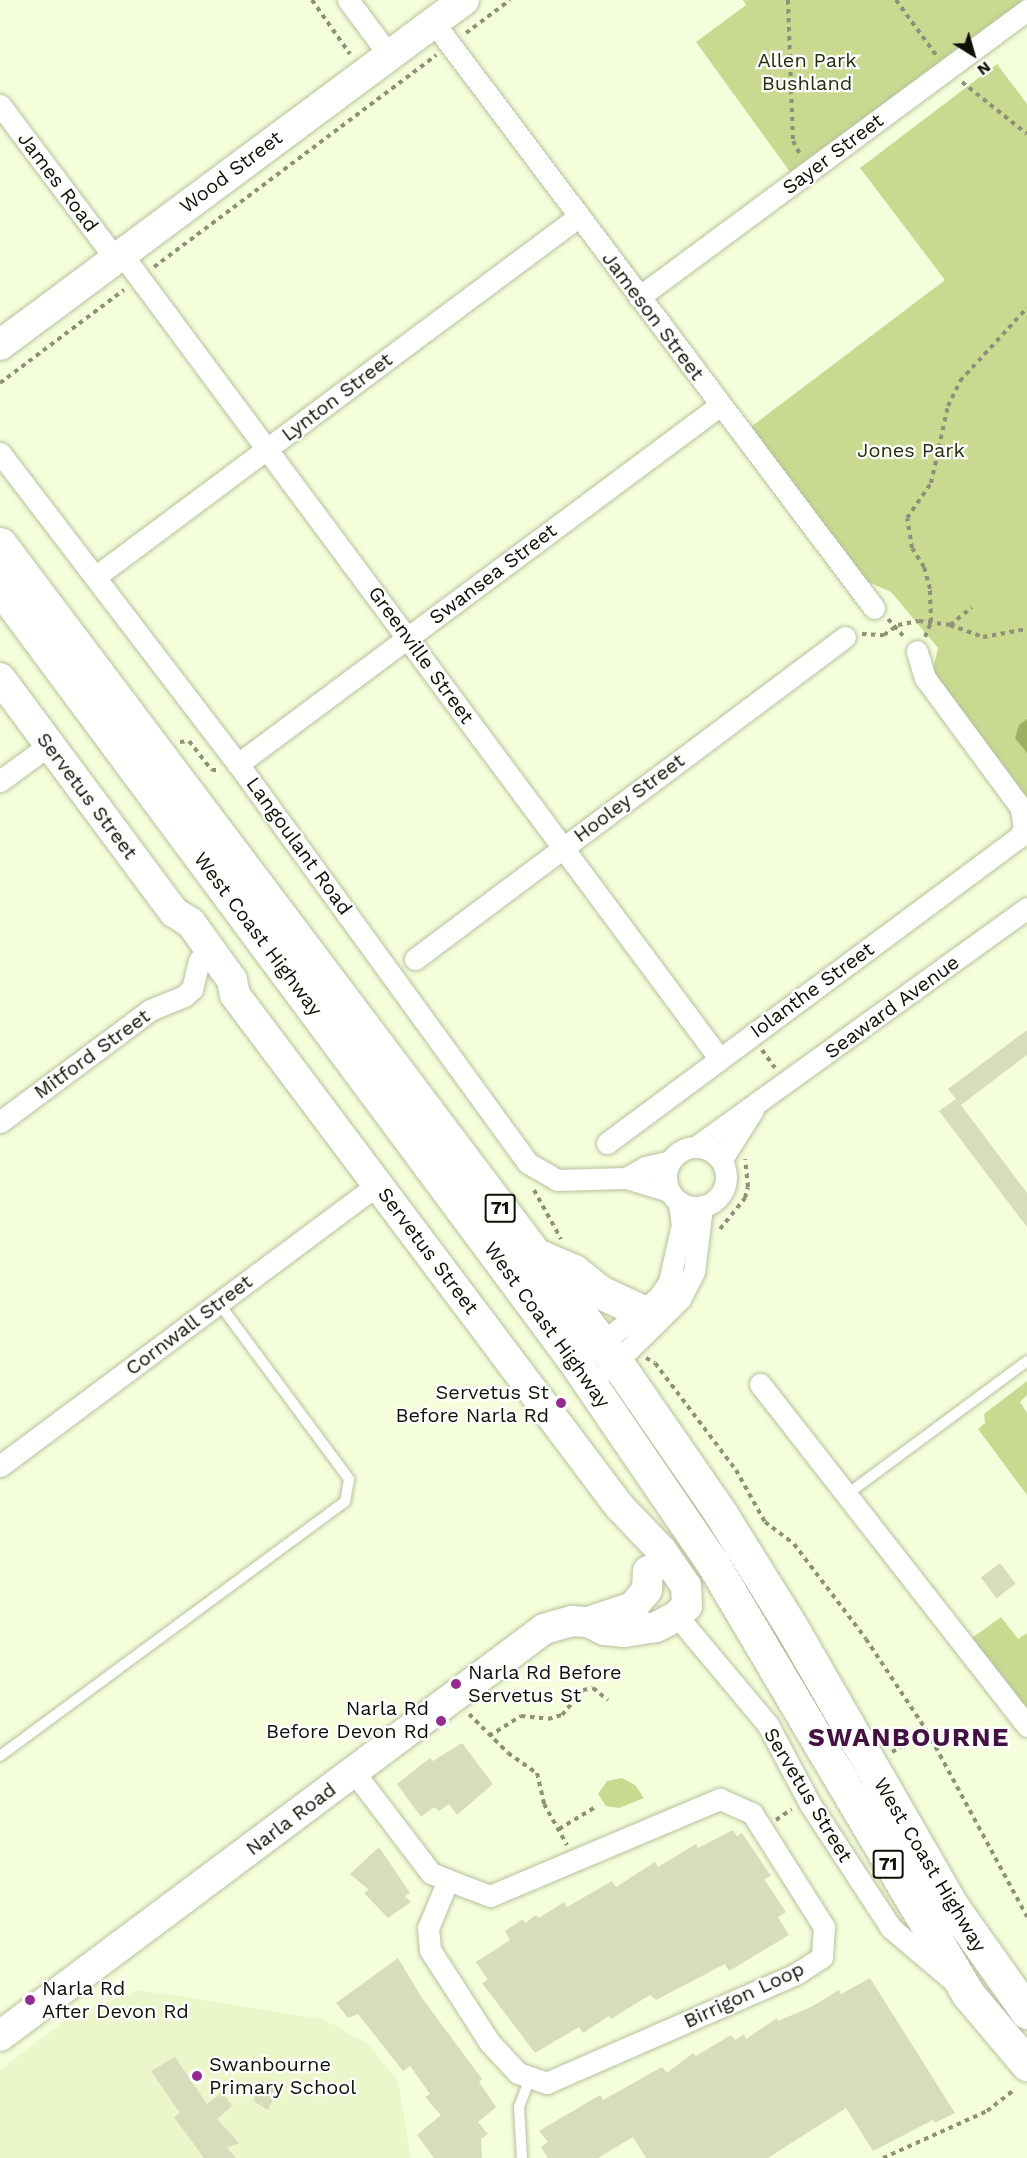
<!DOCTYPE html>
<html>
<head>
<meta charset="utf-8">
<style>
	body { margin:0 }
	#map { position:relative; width:1027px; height:2158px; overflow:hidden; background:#f5fedb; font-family:"Work Sans",sans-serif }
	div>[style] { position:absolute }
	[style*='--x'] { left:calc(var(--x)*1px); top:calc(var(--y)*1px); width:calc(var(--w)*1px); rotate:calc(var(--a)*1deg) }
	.built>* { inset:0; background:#ebf6cb }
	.green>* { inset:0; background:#c9da90 }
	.water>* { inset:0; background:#9faf62 }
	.building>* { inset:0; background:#d5ddbb; transform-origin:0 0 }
	.path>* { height:4px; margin-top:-2px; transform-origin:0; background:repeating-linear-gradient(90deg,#8b9279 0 4.5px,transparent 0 9px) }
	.roads { filter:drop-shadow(0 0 2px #b8c09e) drop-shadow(0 0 2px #b8c09e) }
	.lane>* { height:10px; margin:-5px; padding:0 5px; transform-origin:5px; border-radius:5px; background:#fff }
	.street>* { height:21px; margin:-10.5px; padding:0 10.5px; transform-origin:10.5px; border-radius:10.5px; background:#fff }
	.street>.ring { margin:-10.5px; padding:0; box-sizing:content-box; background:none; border:21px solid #fff; border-radius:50% }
	.secondary>* { height:30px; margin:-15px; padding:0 15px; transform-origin:15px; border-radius:15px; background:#fff }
	.highway>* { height:33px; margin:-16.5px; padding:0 16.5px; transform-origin:16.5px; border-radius:16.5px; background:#fff }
	.dots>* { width:16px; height:16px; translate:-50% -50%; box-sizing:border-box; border:3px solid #fff; border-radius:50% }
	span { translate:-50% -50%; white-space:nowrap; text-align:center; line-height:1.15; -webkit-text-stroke:4.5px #fff; paint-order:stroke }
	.shield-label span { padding:2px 4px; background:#fff; border:2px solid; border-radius:4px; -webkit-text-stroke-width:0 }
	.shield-label { font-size:18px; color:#0e1105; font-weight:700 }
	.park-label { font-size:20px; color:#282e0c }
	.street-label { font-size:20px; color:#0e1105 }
	.poi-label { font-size:20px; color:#0e1105 }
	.right { translate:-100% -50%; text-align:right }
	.left { translate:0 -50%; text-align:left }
	.district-label { font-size:26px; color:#441242; font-weight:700; letter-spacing:1.5px }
	.north { position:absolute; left:943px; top:24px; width:60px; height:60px; -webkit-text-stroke:4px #fff; paint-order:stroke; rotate:143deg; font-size:16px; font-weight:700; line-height:24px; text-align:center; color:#0e1105 }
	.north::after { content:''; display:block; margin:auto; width:21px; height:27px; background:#0e1105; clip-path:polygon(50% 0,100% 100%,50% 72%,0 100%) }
</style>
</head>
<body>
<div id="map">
	<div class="built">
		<i style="clip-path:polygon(139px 1990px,323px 2019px,368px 2044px,398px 2081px,411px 2158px,0 2158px,0 2070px,74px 2014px)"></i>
	</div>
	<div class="green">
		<i style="clip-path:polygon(743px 0,1024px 0,790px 172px,696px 42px,746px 5px)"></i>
		<i style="clip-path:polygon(997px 64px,1027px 104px,1027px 801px,932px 674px,938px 648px,891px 592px,861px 579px,748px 429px,945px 280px,860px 168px)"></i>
		<i style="clip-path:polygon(1027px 1381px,1027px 1395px,1020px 1402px,1027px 1413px,1027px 1495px,978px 1429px,985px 1423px,984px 1414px)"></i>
		<i style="clip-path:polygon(1001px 1617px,1018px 1639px,1027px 1633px,1027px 1711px,972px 1638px)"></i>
		<i style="clip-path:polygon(622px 1778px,635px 1785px,644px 1798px,619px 1808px,606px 1806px,598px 1794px,607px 1781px)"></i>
	</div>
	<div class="water">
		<i style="clip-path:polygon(1027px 719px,1027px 753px,1015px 738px,1019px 725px)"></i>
	</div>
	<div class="building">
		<i style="clip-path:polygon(1027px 1030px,1027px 1055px,961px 1105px,1027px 1193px,1027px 1227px,939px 1111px,956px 1099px,948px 1089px)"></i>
		<i style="left:1000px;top:1563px;width:26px;height:24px;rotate:53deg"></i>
		<i style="clip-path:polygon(462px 1743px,493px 1784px,457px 1815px,449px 1804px,439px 1811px,434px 1807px,421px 1817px,397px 1784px,430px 1758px,433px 1761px)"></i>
		<i style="clip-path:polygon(733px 1830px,737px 1836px,742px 1833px,771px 1876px,764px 1879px,786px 1912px,778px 1917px,789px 1935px,729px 1971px,725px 1964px,656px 2000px,650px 1995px,611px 2019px,609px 2016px,583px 2033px,579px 2027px,535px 2053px,482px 1983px,488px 1980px,476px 1962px,510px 1940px,505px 1931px,523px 1919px,525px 1923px,536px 1915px,539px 1918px,564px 1902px,567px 1907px,612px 1881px,616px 1887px,655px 1862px,658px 1867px,696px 1844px,698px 1848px)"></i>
		<i style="clip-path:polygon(379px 1847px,410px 1893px,405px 1896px,411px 1902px,388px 1918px,364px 1893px,369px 1890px,350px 1874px)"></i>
		<i style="clip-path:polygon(398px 1958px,422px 1998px,482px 2079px,479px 2082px,496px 2107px,478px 2122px,488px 2134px,481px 2139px,482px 2158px,434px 2158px,417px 2135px,441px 2115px,425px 2097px,430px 2094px,410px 2066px,403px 2071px,358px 2014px,348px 2018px,336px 2003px)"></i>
		<i style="clip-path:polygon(870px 1978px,955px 2113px,935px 2123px,933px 2120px,873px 2151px,846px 2108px,768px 2158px,646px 2158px,633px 2137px,598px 2158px,548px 2158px,541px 2147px,548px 2142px,539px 2131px,600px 2095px,603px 2100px,662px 2067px,667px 2073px,693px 2053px,696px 2056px,731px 2035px,735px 2040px,744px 2034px,746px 2039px,777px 2018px,778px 2021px,811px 2007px,839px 1990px,841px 1994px)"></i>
		<i style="clip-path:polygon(175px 2057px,207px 2104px,222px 2092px,232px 2106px,217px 2119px,239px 2143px,227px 2148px,236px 2158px,204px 2158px,174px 2117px,180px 2113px,151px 2071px)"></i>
		<i style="clip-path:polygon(262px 2081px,277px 2090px,268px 2110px,253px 2101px)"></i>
	</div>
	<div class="path">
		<i style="--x:312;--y:0;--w:66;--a:54.9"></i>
		<i style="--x:788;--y:0;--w:141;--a:88"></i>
		<i style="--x:793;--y:141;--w:17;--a:62"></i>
		<i style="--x:896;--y:0;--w:68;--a:54"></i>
		<i style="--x:466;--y:33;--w:55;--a:-36.9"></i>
		<i style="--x:962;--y:82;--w:83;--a:38.7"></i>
		<i style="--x:154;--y:267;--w:353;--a:-36.9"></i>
		<i style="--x:0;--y:383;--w:155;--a:-36.9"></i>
		<i style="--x:888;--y:619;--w:25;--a:48"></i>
		<i style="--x:950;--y:625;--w:28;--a:-39"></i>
		<i style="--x:862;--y:634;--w:22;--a:3"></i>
		<i style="--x:884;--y:635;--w:17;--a:-36"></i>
		<i style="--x:898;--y:625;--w:21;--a:-11"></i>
		<i style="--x:919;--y:621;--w:31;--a:7"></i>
		<i style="--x:950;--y:625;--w:35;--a:20"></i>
		<i style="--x:983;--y:637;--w:45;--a:-10.3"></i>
		<i style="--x:925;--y:637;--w:16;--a:-68"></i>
		<i style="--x:931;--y:622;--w:33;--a:-92"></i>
		<i style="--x:930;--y:589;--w:23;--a:-105"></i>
		<i style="--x:924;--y:567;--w:22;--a:-122"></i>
		<i style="--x:912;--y:548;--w:30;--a:-99"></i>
		<i style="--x:907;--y:518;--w:42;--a:-55.6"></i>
		<i style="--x:931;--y:483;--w:79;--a:-77.6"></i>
		<i style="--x:948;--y:406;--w:28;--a:-64"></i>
		<i style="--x:960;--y:381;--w:99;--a:-47.5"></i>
		<i style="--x:180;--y:742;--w:9;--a:-6"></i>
		<i style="--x:189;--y:741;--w:37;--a:52"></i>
		<i style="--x:212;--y:770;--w:6;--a:0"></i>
		<i style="--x:762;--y:1050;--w:22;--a:54"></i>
		<i style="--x:534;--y:1190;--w:56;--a:61.1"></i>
		<i style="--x:720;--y:1229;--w:40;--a:-51"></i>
		<i style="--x:745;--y:1198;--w:11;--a:-75"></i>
		<i style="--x:748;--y:1187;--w:28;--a:-96"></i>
		<i style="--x:646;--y:1358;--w:10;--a:29"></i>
		<i style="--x:655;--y:1363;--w:134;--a:52.9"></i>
		<i style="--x:736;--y:1470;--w:60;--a:60.9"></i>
		<i style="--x:765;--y:1522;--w:36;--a:37"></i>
		<i style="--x:794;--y:1544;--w:119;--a:52.8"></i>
		<i style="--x:866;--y:1639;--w:110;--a:56.5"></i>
		<i style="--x:927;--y:1731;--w:211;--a:61.7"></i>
		<i style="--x:469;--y:1714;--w:55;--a:45"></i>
		<i style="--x:508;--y:1753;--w:35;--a:35"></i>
		<i style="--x:537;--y:1773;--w:32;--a:77"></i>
		<i style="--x:544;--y:1804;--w:47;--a:60.7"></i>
		<i style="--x:489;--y:1736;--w:38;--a:-32"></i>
		<i style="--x:521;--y:1716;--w:27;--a:6"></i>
		<i style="--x:548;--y:1719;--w:15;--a:-16"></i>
		<i style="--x:562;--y:1715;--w:33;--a:-50"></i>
		<i style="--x:583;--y:1690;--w:10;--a:-11"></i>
		<i style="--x:593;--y:1688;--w:19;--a:39"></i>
		<i style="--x:892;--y:1752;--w:41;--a:-31"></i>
		<i style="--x:776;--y:1820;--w:19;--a:-35"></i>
		<i style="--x:559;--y:1829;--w:44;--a:-31.2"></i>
		<i style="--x:883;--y:2158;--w:114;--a:-24.3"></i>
		<i style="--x:987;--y:2111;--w:36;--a:-38"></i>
	</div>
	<div class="roads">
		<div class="lane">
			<i style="--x:846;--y:1495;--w:225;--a:-36.5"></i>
			<i style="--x:0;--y:1756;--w:428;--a:-36.4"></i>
			<i style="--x:345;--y:1502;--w:23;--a:-80"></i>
			<i style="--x:349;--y:1479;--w:219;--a:-126.5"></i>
			<i style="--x:522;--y:2158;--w:51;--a:-93.4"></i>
			<i style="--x:519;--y:2107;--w:31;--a:-69"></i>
		</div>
		<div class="street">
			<i style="--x:348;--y:0;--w:69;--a:53.3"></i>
			<i style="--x:434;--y:23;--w:732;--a:53.05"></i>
			<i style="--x:0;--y:105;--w:191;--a:53.1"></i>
			<i style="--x:121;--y:253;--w:1003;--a:53.39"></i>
			<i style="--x:639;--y:297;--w:483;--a:-36.5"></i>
			<i style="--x:0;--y:453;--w:392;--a:52.6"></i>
			<i style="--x:238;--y:764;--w:493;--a:54"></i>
			<i style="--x:528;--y:1163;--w:34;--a:30"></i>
			<i style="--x:557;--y:1180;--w:69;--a:-1.7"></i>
			<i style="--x:626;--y:1178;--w:45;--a:16.8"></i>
			<i style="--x:95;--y:577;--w:602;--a:-36.7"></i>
			<i style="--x:238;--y:764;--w:600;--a:-36.66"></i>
			<i style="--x:0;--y:781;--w:61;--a:-36.3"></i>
			<i style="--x:415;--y:959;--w:537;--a:-36.83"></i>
			<i style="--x:0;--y:1122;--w:187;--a:-36.7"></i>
			<i style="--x:150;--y:1010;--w:37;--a:-22"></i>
			<i style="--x:184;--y:996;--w:11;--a:-41"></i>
			<i style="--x:192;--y:989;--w:30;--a:-76"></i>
			<i style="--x:607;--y:1143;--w:513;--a:-36.6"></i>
			<i style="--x:1019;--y:837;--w:10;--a:-61"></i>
			<i style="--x:1024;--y:828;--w:20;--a:-99"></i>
			<i style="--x:1021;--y:808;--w:162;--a:-126.4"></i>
			<i style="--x:925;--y:678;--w:28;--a:-107"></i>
			<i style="--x:697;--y:1146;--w:407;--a:-35.8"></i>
			<i class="ring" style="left:666px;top:1147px;width:39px;height:39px"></i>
			<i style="--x:722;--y:1159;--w:58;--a:-57.7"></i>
			<i style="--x:626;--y:1178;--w:22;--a:-30"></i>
			<i style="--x:645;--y:1167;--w:26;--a:-13"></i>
			<i style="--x:593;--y:1350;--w:83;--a:-38.7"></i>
			<i style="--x:658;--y:1298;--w:19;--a:-55"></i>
			<i style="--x:669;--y:1282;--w:58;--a:-77.2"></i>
			<i style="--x:682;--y:1225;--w:22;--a:-98"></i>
			<i style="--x:608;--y:1370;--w:101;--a:-44.6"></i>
			<i style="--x:680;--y:1299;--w:30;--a:-63"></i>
			<i style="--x:694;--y:1272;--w:65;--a:-83"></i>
			<i style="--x:760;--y:1384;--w:434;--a:52"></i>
			<i style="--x:0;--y:1466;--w:472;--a:-36.7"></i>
			<i style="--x:677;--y:1616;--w:142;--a:50.1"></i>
			<i style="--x:768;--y:1725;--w:89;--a:62"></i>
			<i style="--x:810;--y:1804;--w:148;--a:56.8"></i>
			<i style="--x:891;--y:1928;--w:77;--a:40.3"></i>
			<i style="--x:354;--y:1772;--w:127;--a:52.7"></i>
			<i style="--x:431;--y:1873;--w:18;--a:22"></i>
			<i style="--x:448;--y:1880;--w:45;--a:20.9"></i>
			<i style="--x:490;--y:1896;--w:250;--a:-22.9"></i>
			<i style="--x:720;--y:1799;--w:35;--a:24"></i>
			<i style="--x:752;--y:1813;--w:135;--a:57.7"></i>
			<i style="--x:824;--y:1927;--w:30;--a:94"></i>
			<i style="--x:822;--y:1957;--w:31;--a:147"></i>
			<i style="--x:796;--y:1974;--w:272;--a:156.4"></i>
			<i style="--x:547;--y:2083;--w:31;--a:-161"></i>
			<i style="--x:518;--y:2073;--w:41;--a:-133"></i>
			<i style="--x:490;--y:2043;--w:111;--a:-122.8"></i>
			<i style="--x:430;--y:1950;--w:22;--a:-95"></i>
			<i style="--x:428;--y:1928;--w:52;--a:-67.4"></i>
		</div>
		<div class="secondary">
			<i style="--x:0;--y:345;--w:578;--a:-36.63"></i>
			<i style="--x:0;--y:678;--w:292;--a:53.4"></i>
			<i style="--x:174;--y:912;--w:20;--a:33"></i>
			<i style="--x:191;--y:923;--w:70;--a:54.3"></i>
			<i style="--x:232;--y:980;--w:15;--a:79"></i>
			<i style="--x:235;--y:995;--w:639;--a:53.08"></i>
			<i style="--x:619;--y:1506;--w:62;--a:46.3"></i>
			<i style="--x:662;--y:1551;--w:42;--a:55.6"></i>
			<i style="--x:686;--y:1586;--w:20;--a:87"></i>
			<i style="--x:687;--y:1606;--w:14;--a:135"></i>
			<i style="--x:677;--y:1616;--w:24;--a:152"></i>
			<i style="--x:656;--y:1627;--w:32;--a:171"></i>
			<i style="--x:624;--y:1632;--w:20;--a:-174"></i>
			<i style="--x:604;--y:1630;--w:18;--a:-153"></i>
			<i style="--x:0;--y:2036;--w:679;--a:-36.8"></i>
			<i style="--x:544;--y:1629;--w:29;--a:-16"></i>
			<i style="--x:572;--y:1621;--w:16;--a:4"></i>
			<i style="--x:588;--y:1622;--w:47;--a:-18.4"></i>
			<i style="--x:633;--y:1607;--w:22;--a:-51"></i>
			<i style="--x:647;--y:1590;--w:19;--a:-87"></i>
		</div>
		<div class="highway">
			<i style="--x:0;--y:544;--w:1025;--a:53.01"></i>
			<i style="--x:617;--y:1363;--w:183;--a:55.4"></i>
			<i style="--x:721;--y:1514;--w:134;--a:58.1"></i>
			<i style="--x:792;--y:1628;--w:321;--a:60.1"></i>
			<i style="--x:952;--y:1906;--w:130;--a:54.7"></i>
			<i style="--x:0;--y:587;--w:966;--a:53.41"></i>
			<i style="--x:576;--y:1363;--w:241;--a:55.7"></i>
			<i style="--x:712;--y:1562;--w:502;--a:59.35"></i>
			<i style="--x:968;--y:1994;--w:92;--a:49.9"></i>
			<i style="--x:541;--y:1257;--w:36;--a:23"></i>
			<i style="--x:574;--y:1271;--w:33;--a:39"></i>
			<i style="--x:600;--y:1292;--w:45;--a:24.9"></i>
		</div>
	</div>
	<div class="dots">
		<i style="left:561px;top:1403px;background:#932c91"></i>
		<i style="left:456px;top:1684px;background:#932c91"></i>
		<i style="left:441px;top:1721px;background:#932c91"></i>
		<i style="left:30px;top:2000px;background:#932c91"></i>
		<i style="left:197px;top:2076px;background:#932c91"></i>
	</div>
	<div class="shield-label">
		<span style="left:500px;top:1208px">71</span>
		<span style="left:888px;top:1864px">71</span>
	</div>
	<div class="park-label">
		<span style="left:807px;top:72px">Allen Park<br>Bushland</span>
		<span style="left:911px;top:450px">Jones Park</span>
	</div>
	<div class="street-label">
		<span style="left:833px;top:154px;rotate:-37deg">Sayer Street</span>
		<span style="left:231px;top:172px;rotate:-37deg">Wood Street</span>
		<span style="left:58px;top:182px;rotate:53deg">James Road</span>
		<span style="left:653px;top:316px;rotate:53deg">Jameson Street</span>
		<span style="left:337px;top:397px;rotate:-37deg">Lynton Street</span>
		<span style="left:493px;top:574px;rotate:-37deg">Swansea Street</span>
		<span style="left:421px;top:655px;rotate:54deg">Greenville Street</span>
		<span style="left:87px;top:796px;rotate:53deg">Servetus Street</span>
		<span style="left:629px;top:798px;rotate:-37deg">Hooley Street</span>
		<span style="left:299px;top:846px;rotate:54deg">Langoulant Road</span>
		<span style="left:258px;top:934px;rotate:53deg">West Coast Highway</span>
		<span style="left:812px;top:990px;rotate:-36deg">Iolanthe Street</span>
		<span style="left:892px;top:1007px;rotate:-36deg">Seaward Avenue</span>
		<span style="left:92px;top:1054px;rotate:-36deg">Mitford Street</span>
		<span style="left:428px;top:1251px;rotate:53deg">Servetus Street</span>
		<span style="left:189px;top:1325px;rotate:-37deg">Cornwall Street</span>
		<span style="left:547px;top:1325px;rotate:54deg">West Coast Highway</span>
		<span style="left:808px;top:1795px;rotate:59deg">Servetus Street</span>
		<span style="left:291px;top:1819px;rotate:-37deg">Narla Road</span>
		<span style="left:930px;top:1865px;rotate:59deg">West Coast Highway</span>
		<span style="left:744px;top:1995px;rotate:-25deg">Birrigon Loop</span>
	</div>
	<div class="poi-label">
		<span class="right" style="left:549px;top:1404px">Servetus St<br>Before Narla Rd</span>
		<span class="left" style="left:468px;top:1684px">Narla Rd Before<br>Servetus St</span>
		<span class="right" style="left:429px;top:1720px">Narla Rd<br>Before Devon Rd</span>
		<span class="left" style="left:42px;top:2000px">Narla Rd<br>After Devon Rd</span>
		<span class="left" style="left:209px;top:2076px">Swanbourne<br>Primary School</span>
	</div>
	<div class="district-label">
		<span style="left:909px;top:1738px">SWANBOURNE</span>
	</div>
	<div class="north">N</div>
</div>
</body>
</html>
